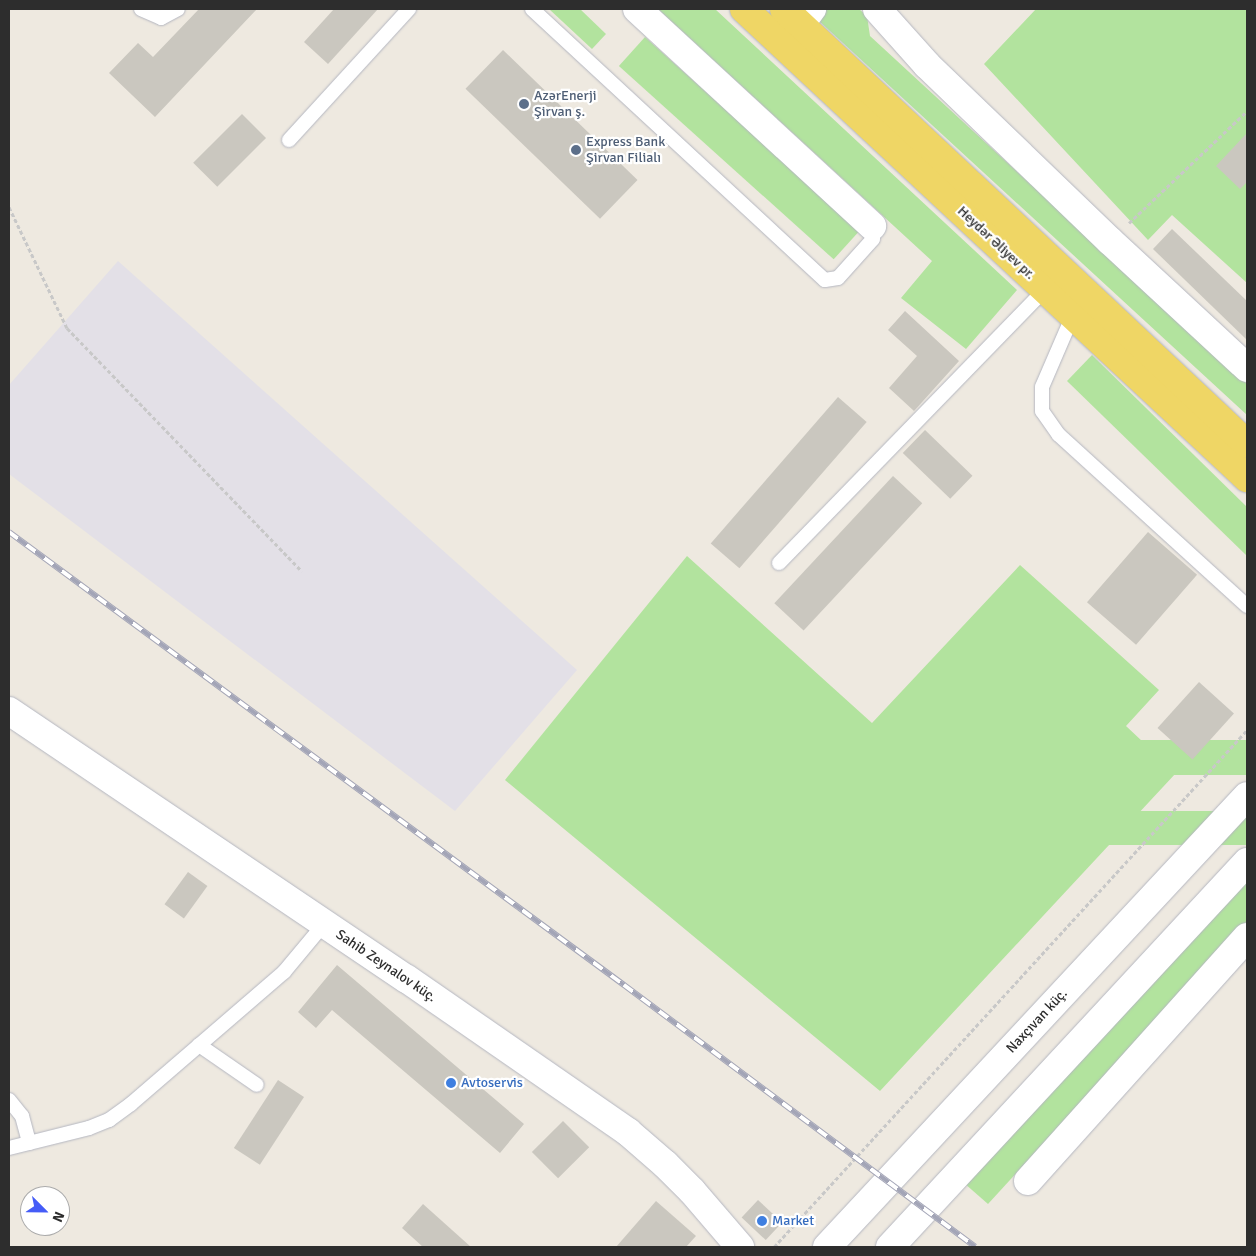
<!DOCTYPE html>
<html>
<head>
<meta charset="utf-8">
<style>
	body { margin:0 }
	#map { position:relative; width:1256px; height:1256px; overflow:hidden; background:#eee9e0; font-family:Signika,sans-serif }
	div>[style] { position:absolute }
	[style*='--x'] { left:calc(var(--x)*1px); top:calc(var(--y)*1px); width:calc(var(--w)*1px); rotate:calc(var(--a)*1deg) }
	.industrial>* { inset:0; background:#e3e0e7 }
	.green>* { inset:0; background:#b2e39e; transform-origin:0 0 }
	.building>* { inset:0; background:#cac7bf; transform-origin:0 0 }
	.path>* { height:3px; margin-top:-1.5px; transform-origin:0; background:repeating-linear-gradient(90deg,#c8c8c8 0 4px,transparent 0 6.5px) }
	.roads { filter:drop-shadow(0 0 1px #b4b6c0) drop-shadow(0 0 1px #b4b6c0) }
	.service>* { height:14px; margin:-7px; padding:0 7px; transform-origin:7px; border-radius:7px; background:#fff }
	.minor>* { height:28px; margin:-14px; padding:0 14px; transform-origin:14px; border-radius:14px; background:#fff }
	.secondary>* { height:28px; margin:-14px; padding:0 14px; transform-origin:14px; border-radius:14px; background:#fff }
	.primary>* { height:28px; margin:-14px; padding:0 14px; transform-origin:14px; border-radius:14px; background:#efd665 }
	.rail>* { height:5.5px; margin-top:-2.75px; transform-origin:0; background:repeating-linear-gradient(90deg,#fff 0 11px,#a3a5b7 0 22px); box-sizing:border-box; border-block:1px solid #a3a5b7 }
	.dots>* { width:14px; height:14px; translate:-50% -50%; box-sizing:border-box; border:2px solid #fff; border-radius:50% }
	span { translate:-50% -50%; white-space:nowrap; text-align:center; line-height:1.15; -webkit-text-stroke:4.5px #fff; paint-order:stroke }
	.service-label { font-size:14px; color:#4e5e75 }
	.left { translate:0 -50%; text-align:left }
	.street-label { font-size:14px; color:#2d2d2d }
	.shop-label { font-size:14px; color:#366cbe }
	.frame { position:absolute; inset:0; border:10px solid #2d2d2d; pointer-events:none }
	.north { position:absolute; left:20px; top:1186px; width:50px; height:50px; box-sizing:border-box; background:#fff; border:1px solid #ababab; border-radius:50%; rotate:113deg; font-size:14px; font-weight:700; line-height:20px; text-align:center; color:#2d2d2d }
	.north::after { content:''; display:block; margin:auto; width:18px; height:22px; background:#455cf7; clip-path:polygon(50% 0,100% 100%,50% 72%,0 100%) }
</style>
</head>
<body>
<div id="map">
	<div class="industrial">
		<i style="clip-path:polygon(118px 261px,577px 670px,455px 811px,9px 474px,9px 385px)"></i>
	</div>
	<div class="green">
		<i style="clip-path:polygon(549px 9px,580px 9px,606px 34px,592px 49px)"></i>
		<i style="clip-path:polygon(658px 9px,715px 9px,1017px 290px,966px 349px,901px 298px,932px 261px)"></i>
		<i style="clip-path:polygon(826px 9px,859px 9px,867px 16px,870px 36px,1247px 384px,1247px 415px,818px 20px)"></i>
		<i style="clip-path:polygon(1036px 9px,1247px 9px,1247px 283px,1172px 215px,1148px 240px,984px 64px)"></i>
		<i style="left:645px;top:37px;width:289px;height:39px;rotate:42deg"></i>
		<i style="clip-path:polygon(1092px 355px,1247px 507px,1247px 556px,1067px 381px)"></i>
		<i style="clip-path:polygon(687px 556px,872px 723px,1020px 565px,1159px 690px,1126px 726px,1176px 773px,880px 1091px,505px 780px)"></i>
		<i style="left:1247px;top:740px;width:35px;height:524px;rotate:90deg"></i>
		<i style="left:1247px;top:811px;width:34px;height:467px;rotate:90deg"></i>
		<i style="clip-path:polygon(1247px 878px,1247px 921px,988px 1204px,964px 1183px)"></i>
	</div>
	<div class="building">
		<i style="clip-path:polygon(199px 9px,257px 9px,155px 117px,109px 73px,138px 43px,153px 57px)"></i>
		<i style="clip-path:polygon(334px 9px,378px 9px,328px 64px,304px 42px)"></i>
		<i style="left:503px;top:50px;width:187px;height:54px;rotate:44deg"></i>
		<i style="left:242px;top:114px;width:34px;height:69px;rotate:45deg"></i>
		<i style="clip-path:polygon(1247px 133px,1247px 182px,1240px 189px,1216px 166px)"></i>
		<i style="clip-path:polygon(1172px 229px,1247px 301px,1247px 340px,1153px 249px)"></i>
		<i style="clip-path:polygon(905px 311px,959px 361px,914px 411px,889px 388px,917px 356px,888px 330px)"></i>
		<i style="left:838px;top:397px;width:38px;height:194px;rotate:41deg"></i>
		<i style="left:925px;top:430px;width:66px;height:32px;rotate:44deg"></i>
		<i style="left:893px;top:476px;width:40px;height:174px;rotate:43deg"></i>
		<i style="left:1148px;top:532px;width:65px;height:93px;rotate:41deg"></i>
		<i style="left:1199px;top:682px;width:47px;height:62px;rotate:42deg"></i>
		<i style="left:188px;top:872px;width:24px;height:40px;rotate:36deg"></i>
		<i style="clip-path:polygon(337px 965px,524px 1124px,500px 1153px,332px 1010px,316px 1028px,298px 1012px)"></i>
		<i style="left:278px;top:1080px;width:31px;height:81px;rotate:33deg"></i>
		<i style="left:563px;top:1121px;width:37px;height:44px;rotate:45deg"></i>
		<i style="left:758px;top:1200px;width:33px;height:24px;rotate:43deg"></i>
		<i style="clip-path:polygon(656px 1201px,696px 1236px,686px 1247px,616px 1247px)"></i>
		<i style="clip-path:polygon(423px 1204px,471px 1247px,423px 1247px,402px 1228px)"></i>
	</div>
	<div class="path">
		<i style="--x:9;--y:207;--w:134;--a:64.4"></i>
		<i style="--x:67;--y:328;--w:338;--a:46"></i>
		<i style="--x:1129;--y:223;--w:163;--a:-43.5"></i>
		<i style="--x:774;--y:1247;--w:701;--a:-47.54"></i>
	</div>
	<div class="roads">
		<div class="service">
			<i style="--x:141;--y:9;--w:22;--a:24"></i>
			<i style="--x:161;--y:18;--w:19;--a:-28"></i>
			<i style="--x:532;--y:9;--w:399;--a:42.8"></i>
			<i style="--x:825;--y:280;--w:13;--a:-9"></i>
			<i style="--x:838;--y:278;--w:52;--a:-48.1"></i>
			<i style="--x:873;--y:239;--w:13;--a:-94"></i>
			<i style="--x:289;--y:140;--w:178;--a:-47.5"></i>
			<i style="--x:1073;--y:315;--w:78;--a:113.3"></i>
			<i style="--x:1042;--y:387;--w:24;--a:90"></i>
			<i style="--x:1042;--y:411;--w:29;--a:55"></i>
			<i style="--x:1059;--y:435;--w:254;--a:42.3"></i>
			<i style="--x:779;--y:563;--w:382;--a:-45.8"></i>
			<i style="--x:199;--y:1045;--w:70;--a:34.6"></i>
			<i style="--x:9;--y:1100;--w:21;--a:51"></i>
			<i style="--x:22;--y:1116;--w:28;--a:75"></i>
			<i style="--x:9;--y:1148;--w:82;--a:-14"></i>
			<i style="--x:89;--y:1128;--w:22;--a:-22"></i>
			<i style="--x:109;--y:1120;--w:27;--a:-36"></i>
			<i style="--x:131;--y:1104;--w:202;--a:-40.8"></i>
			<i style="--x:284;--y:972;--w:62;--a:-50.2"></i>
		</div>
		<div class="minor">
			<i style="--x:637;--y:9;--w:320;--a:42.7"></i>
			<i style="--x:877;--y:9;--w:75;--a:48.2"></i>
			<i style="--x:927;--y:65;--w:254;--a:43.9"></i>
			<i style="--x:1110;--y:241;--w:187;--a:42.8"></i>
			<i style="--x:801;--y:24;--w:19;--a:-54"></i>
			<i style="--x:9;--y:711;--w:480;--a:34"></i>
			<i style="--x:407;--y:979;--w:269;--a:34.7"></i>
			<i style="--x:628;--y:1132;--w:49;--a:40.9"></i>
			<i style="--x:665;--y:1164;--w:38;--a:45"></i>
			<i style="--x:692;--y:1191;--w:74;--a:49.4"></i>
			<i style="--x:1028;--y:1181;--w:328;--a:-48.1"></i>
		</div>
		<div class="secondary">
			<i style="--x:827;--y:1247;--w:616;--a:-47.04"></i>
			<i style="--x:890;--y:1247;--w:525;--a:-47.16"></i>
		</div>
		<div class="primary">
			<i style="--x:744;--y:9;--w:688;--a:43"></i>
			<i style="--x:784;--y:9;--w:635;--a:43.21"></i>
		</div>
	</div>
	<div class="rail">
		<i style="--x:9;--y:532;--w:764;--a:36.37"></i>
		<i style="--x:624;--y:985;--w:438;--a:36.7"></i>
	</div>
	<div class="dots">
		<i style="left:524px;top:104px;background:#5c6f8a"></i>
		<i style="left:576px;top:150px;background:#5c6f8a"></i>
		<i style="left:451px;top:1083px;background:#3f7fe0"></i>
		<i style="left:762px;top:1221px;background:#3f7fe0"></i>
	</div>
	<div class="service-label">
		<span class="left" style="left:534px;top:104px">AzərEnerji<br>Şirvan ş.</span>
		<span class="left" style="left:586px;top:150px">Express Bank<br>Şirvan Filialı</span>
	</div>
	<div class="street-label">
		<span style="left:996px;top:243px;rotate:43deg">Heydər Əliyev pr.</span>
		<span style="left:386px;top:966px;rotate:34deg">Sahib Zeynalov küç.</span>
		<span style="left:1037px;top:1021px;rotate:-47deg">Naxçıvan küç.</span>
	</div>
	<div class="shop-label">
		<span class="left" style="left:461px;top:1083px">Avtoservis</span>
		<span class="left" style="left:772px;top:1221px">Market</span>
	</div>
	<div class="frame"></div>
	<div class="north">N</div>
</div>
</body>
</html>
